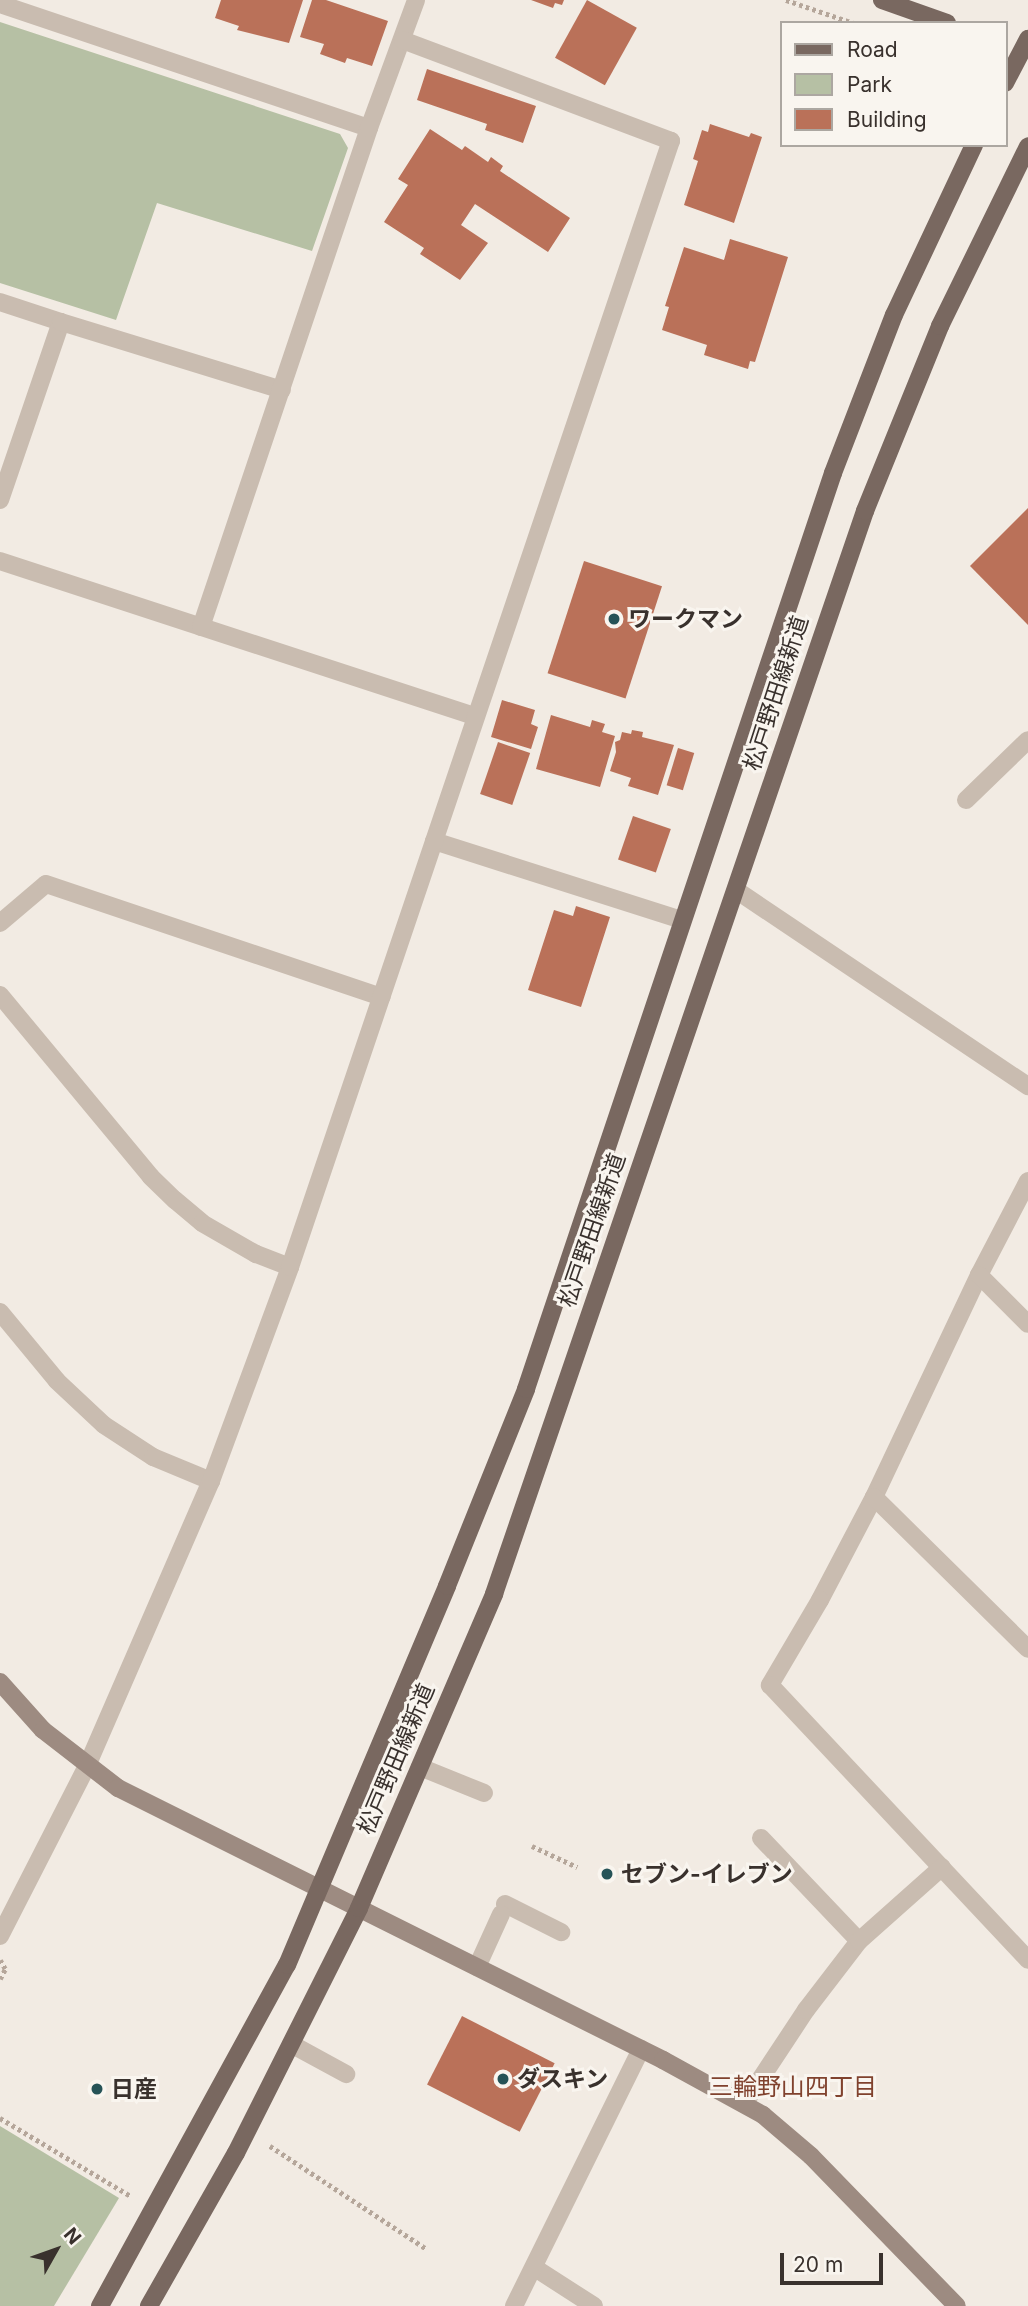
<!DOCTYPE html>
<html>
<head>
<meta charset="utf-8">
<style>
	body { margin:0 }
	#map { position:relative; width:1028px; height:2306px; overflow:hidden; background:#f2ebe3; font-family:Inter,"Noto Sans JP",sans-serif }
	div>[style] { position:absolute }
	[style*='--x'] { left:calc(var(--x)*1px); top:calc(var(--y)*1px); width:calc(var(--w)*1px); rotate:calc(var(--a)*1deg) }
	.green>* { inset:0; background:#b6c0a4 }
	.building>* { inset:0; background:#ba7159; transform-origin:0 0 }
	.path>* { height:4.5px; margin-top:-2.25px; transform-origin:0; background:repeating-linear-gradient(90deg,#b5a69a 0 3.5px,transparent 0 7px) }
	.lane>* { height:18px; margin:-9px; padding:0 9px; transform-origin:9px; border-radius:9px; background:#c9bcb0 }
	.street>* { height:18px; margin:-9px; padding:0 9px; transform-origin:9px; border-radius:9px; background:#c9bcb0 }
	.secondary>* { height:18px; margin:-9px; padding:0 9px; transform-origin:9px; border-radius:9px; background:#9d8b81 }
	.primary>* { height:18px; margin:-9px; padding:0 9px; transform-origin:9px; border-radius:9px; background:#796860 }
	.dots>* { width:19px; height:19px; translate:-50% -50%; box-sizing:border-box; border:4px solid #f9f5ef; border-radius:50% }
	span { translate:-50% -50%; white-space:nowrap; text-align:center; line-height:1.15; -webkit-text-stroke:6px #f9f5ef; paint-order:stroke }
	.poi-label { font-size:23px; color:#39312d; font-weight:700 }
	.left { translate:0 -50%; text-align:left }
	.street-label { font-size:23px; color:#39312d }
	.neighbourhood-label { font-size:24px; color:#80422e }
	.legend { position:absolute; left:780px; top:21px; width:228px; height:126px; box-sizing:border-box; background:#f9f5ef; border:2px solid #aca7a1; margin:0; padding:9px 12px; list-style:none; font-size:21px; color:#39312d }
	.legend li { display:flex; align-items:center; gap:14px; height:35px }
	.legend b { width:35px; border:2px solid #aca7a1 }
	.north { position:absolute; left:21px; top:2215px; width:70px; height:70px; -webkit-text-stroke:5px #f9f5ef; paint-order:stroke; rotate:50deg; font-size:19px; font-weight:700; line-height:28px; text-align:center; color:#39312d }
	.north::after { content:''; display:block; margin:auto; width:24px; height:32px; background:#39312d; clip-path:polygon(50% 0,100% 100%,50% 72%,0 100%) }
	.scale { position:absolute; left:780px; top:2253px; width:103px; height:32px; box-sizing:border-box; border:4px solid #39312d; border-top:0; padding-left:9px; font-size:21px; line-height:24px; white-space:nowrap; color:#39312d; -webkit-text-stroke:5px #f9f5ef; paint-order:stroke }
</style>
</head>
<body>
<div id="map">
	<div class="green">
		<i style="clip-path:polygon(0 22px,340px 134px,348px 148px,312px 251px,157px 203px,116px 320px,0 283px)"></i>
		<i style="clip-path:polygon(0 2126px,119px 2198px,54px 2306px,0 2306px)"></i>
	</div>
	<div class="building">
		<i style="clip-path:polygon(221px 0,303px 0,289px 43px,237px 30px,239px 26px,215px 18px)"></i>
		<i style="clip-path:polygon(312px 0,326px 0,388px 21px,372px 66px,347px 58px,345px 63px,320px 54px,324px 44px,300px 37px)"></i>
		<i style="clip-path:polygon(531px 0,564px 0,562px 5px,555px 3px,553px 8px)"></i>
		<i style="left:587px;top:0;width:57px;height:66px;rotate:29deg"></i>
		<i style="clip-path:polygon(427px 69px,536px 106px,523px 143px,485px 130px,487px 124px,417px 100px)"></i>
		<i style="clip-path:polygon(710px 124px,749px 137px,751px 133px,762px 137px,734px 223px,684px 205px,698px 161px,693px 159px,702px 130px,708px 132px)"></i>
		<i style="clip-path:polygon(430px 129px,462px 150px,465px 146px,488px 162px,491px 157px,503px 166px,500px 171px,570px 218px,548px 252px,475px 204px,461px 225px,488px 243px,460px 280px,420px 254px,424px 248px,384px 222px,408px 185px,398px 179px)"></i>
		<i style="clip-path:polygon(730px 239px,788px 257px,755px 362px,750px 361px,748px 369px,704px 355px,707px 345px,662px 330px,669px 307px,665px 306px,684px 247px,724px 260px)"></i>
		<i style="clip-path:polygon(1028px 508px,1028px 625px,970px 566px)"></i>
		<i style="left:584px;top:561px;width:82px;height:118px;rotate:18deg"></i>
		<i style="clip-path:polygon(502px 700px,535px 710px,531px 724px,538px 727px,531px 749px,491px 737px)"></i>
		<i style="clip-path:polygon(551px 715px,590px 727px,592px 720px,605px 724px,602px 732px,615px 736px,600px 787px,536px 769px)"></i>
		<i style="clip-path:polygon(632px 730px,643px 732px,642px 737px,674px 745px,658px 795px,628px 786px,631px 778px,610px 771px,616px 752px,615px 742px,620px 740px,622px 732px,631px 734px)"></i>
		<i style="left:498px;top:742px;width:34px;height:55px;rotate:19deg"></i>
		<i style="left:678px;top:748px;width:17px;height:39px;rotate:17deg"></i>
		<i style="left:633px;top:816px;width:40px;height:46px;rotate:19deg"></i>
		<i style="clip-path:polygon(576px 906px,610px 917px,581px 1007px,528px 990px,554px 910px,573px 916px)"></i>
		<i style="left:462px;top:2016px;width:104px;height:77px;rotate:27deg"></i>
	</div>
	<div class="path">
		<i style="--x:786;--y:0;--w:71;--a:18.9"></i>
		<i style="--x:532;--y:1846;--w:50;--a:25"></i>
		<i style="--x:0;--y:1979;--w:11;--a:-63"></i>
		<i style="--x:5;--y:1969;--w:10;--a:-119"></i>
		<i style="--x:0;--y:2118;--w:152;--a:30.8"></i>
		<i style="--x:270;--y:2146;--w:186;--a:33.3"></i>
	</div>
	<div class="lane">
		<i style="--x:420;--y:1767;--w:69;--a:22.1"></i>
		<i style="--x:761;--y:1838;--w:142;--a:46.4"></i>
		<i style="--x:505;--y:1904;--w:63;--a:26.6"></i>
		<i style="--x:477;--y:1967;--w:58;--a:-65.6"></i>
		<i style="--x:291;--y:2044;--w:63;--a:28.6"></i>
	</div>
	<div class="street">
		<i style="--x:0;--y:4;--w:389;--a:18.6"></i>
		<i style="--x:0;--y:302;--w:64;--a:18.2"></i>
		<i style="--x:61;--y:322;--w:188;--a:108.9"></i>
		<i style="--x:61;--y:322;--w:231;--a:17.1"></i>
		<i style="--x:0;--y:561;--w:500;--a:18.1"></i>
		<i style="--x:201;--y:627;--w:527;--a:-71.39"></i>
		<i style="--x:369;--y:128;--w:136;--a:-69.8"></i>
		<i style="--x:966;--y:800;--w:86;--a:-44.1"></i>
		<i style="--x:434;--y:841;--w:260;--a:17.7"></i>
		<i style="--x:736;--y:890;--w:352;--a:33.9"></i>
		<i style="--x:0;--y:923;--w:60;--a:-40.3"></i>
		<i style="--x:46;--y:884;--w:354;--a:18.6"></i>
		<i style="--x:0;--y:995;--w:236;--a:50.3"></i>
		<i style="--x:151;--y:1177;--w:33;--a:44"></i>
		<i style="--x:175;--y:1200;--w:35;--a:40"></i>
		<i style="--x:202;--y:1223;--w:62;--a:29.9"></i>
		<i style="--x:256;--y:1254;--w:36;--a:21"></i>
		<i style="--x:1028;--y:1181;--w:106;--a:117.5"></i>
		<i style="--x:979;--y:1275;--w:246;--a:115.3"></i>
		<i style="--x:874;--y:1497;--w:116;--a:117.7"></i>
		<i style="--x:820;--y:1600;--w:99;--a:120.5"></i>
		<i style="--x:770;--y:1685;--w:377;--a:46.8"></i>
		<i style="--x:979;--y:1275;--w:69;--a:45"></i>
		<i style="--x:0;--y:1312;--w:89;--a:50.4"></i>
		<i style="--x:57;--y:1381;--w:64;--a:43.1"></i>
		<i style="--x:104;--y:1425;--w:59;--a:33.1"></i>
		<i style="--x:153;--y:1457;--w:63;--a:22.5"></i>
		<i style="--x:874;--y:1497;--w:216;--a:44.6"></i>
		<i style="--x:0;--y:1936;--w:191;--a:-62.9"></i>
		<i style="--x:87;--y:1766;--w:311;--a:-66.5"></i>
		<i style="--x:211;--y:1481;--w:228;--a:-69.7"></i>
		<i style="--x:290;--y:1267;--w:1189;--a:-71.31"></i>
		<i style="--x:671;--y:141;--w:286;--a:-159.4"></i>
		<i style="--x:744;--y:2104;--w:113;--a:-56.6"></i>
		<i style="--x:806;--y:2010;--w:87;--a:-52.5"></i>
		<i style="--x:859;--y:1941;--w:111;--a:-41.7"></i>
		<i style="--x:535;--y:2268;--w:70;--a:32.8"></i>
		<i style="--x:514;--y:2306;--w:287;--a:-63.7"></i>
	</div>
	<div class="secondary">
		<i style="--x:0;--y:1682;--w:64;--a:48.1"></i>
		<i style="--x:43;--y:1730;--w:95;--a:37.7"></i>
		<i style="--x:118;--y:1788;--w:609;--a:26.52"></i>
		<i style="--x:663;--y:2060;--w:114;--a:28.8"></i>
		<i style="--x:763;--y:2115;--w:63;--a:40.5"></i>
		<i style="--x:811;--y:2156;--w:209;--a:45.8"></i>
	</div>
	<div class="primary">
		<i style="--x:882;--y:0;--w:69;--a:19.5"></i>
		<i style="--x:1005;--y:83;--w:50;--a:-62.4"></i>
		<i style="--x:100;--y:2306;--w:389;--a:-61.3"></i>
		<i style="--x:287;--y:1965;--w:411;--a:-67.1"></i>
		<i style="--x:447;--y:1586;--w:212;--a:-68.1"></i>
		<i style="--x:526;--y:1389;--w:966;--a:-71.47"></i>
		<i style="--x:833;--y:473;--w:169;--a:-68.9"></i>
		<i style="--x:894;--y:315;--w:188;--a:-64.8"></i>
		<i style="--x:149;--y:2306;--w:176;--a:-60.4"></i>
		<i style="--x:236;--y:2153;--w:274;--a:-63.3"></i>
		<i style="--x:359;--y:1908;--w:342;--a:-66.7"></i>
		<i style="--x:494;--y:1594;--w:1145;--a:-71.09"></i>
		<i style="--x:865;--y:511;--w:200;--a:-67.9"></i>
		<i style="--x:940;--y:326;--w:200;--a:-63.9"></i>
	</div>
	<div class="dots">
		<i style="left:614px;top:619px;background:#265357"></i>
		<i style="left:607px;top:1874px;background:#265357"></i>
		<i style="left:503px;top:2079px;background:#265357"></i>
		<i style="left:97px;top:2089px;background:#265357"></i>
	</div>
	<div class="poi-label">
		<span class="left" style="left:628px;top:619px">ワークマン</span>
		<span class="left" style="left:621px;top:1874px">セブン-イレブン</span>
		<span class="left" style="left:517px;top:2079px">ダスキン</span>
		<span class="left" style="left:111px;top:2089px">日産</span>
	</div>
	<div class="street-label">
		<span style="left:776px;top:693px;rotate:-72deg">松戸野田線新道</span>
		<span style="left:592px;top:1230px;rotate:-71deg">松戸野田線新道</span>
		<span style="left:396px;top:1759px;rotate:-67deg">松戸野田線新道</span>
	</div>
	<div class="neighbourhood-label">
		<span style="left:793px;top:2087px">三輪野山四丁目</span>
	</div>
	<ul class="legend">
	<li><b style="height:9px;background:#796860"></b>Road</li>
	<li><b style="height:19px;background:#b6c0a4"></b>Park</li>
	<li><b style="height:19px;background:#ba7159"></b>Building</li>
	</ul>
	<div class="north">N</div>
	<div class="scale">20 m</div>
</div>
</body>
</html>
